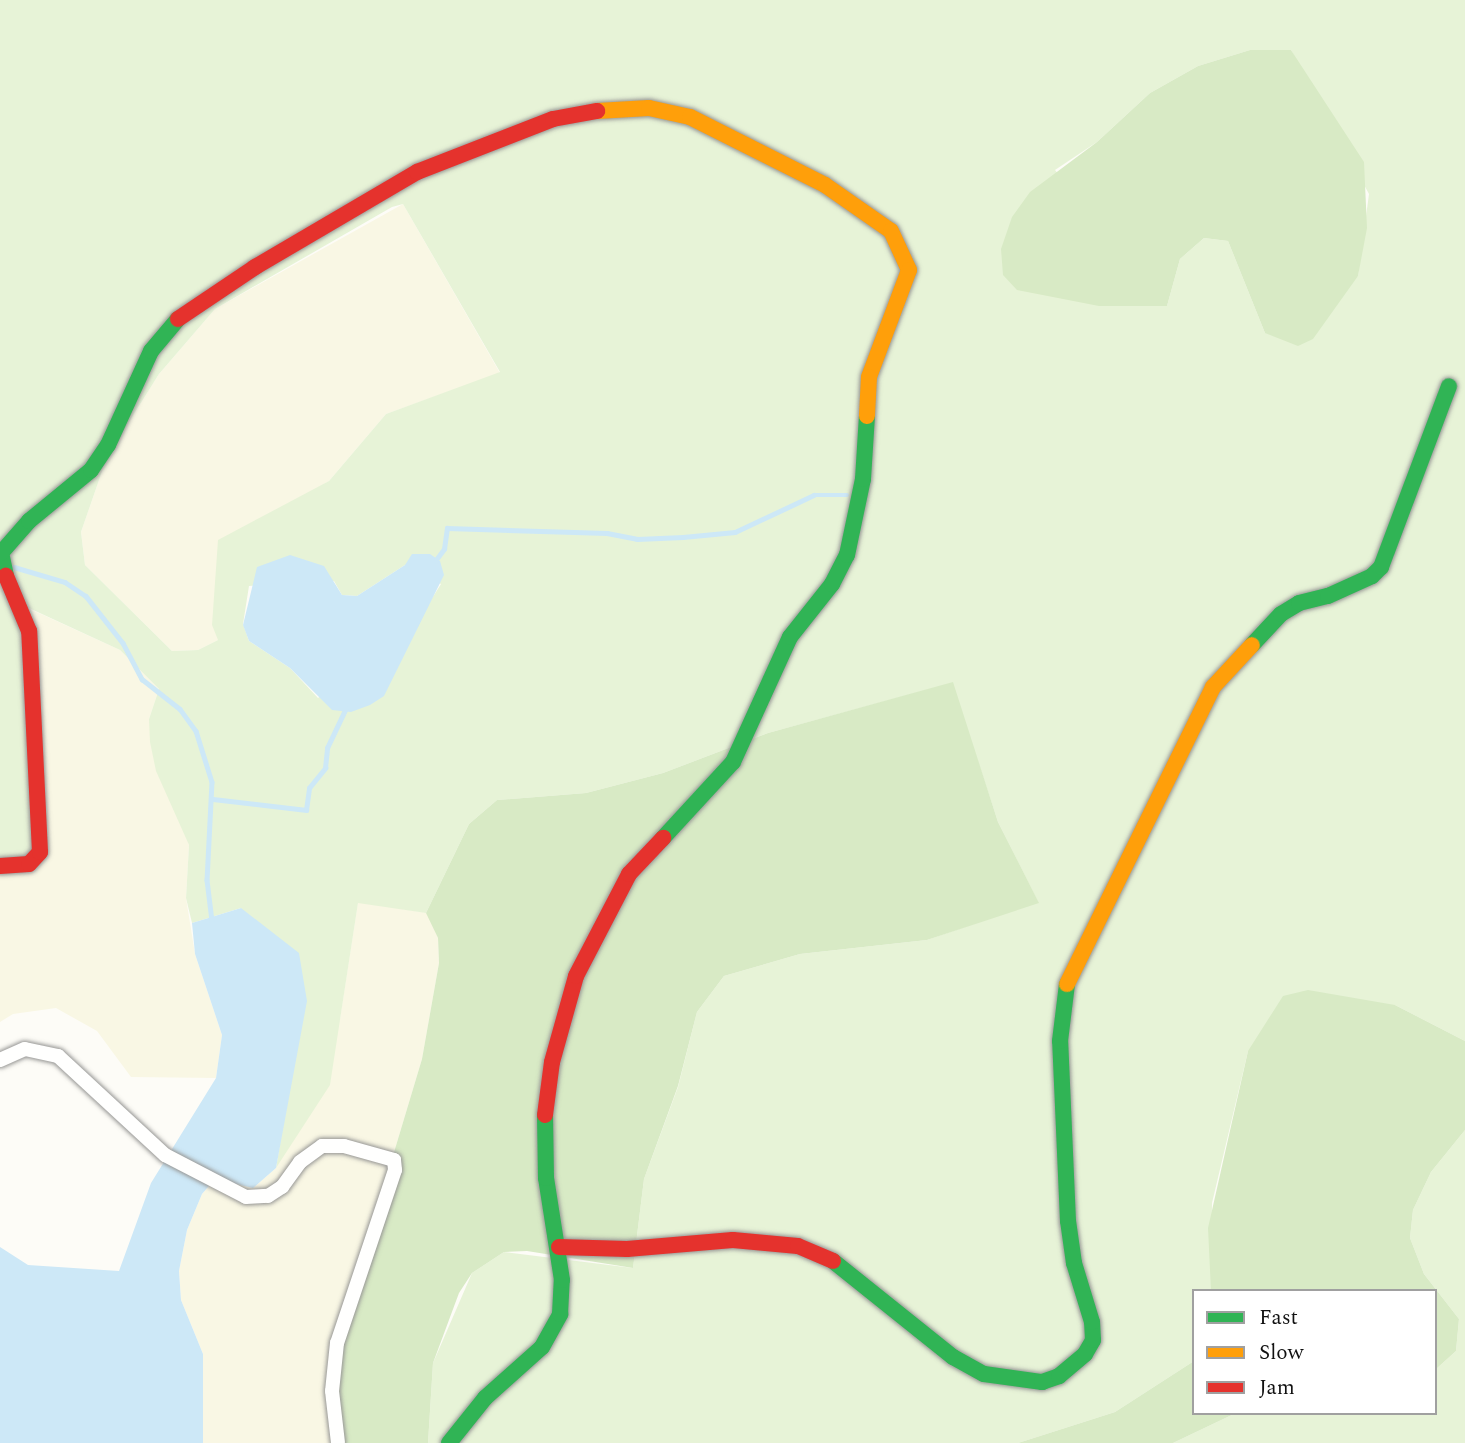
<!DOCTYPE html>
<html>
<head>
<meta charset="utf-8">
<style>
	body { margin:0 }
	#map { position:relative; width:1465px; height:1443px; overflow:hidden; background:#fdfcf7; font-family:Spectral,serif }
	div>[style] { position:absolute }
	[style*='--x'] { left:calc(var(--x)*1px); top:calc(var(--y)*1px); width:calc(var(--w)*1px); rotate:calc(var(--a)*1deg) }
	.farmland>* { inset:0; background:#f9f7e4 }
	.green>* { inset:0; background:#e7f3d7 }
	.forest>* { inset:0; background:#d8eac5 }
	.water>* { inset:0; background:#cde8f7 }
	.stream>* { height:4.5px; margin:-2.25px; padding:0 2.25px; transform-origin:2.25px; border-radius:2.25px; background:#cde8f7 }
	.roads { filter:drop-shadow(0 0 2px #979795) drop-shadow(0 0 2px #979795) }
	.street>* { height:14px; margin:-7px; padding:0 7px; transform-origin:7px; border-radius:7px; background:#fffffe }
	.fast>* { height:16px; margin:-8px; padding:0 8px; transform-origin:8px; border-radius:8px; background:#30b455 }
	.slow>* { height:16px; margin:-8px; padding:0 8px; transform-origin:8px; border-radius:8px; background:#ff9f0a }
	.jam>* { height:16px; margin:-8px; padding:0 8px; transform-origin:8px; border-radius:8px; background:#e5322d }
	span { translate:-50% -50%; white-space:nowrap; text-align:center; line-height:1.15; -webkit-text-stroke:7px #fff; paint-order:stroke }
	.legend { position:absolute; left:1192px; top:1289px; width:245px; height:126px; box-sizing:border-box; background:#fff; border:2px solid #a0a0a0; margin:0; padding:9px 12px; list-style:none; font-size:21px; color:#111 }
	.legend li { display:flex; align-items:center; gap:14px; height:35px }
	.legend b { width:35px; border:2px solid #a0a0a0 }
</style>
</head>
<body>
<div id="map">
	<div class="farmland">
		<i style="clip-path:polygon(403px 204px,500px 373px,386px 414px,329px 481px,282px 510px,218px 640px,198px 650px,172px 651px,85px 565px,81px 532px,107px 457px,159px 374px,215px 309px)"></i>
		<i style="clip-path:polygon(17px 603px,120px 650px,159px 689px,149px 719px,189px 845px,186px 898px,195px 954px,222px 1035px,216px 1078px,131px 1077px,97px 1031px,56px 1008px,13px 1014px,0 1022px,0 873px)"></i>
		<i style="clip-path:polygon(358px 902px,428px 913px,438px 938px,439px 963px,422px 1059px,353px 1289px,336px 1443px,203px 1443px,203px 1354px,181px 1300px,179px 1271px,187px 1230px,202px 1194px,215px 1179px,253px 1188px,276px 1168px,340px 1019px)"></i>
	</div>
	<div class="green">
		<i style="clip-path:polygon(evenodd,0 0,1465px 0,1465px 1041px,1395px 1005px,1248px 1051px,1212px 1203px,1211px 1291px,1194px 1291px,1194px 1361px,1115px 1412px,1018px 1443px,428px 1443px,433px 1363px,472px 1273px,504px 1252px,633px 1268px,644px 1179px,678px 1087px,697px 1012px,724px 976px,800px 954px,927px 940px,1038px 902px,998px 822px,952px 683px,768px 733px,663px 773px,586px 793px,497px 800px,469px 824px,426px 913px,358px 903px,330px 1085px,276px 1168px,284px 1120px,241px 908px,192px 923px,186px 898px,189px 845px,156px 771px,150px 742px,149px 719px,159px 689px,120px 650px,18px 603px,33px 850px,0 873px,0 0,1250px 50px,1291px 50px,1369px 194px,1358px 276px,1265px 333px,1228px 241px,1204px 238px,1180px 259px,1167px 306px,1055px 170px,1097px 142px,1150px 93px,1198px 66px,1250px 50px,0 0,403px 204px,500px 372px,386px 414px,329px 481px,218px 540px,212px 625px,218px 640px,198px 650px,172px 651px,85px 565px,81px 532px,107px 457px,159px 374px,215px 309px,392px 207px,403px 204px,0 0,405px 565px,441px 584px,429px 603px,318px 698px,290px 668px,249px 641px,243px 624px,249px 586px,334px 581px,342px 595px,357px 596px,405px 565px)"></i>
		<i style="clip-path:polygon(1465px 1130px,1465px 1443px,1173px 1443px,1236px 1413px,1435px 1413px,1435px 1370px,1456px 1351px,1459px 1319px,1424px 1274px,1410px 1238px,1413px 1210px,1431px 1172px)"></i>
	</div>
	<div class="forest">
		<i style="clip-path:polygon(1250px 50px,1291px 50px,1364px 162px,1367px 228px,1358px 276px,1313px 339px,1298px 346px,1265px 333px,1228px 241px,1204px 238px,1180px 259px,1167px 306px,1099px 306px,1017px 290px,1003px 275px,1001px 249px,1012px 217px,1030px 192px,1097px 142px,1150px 93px,1198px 66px)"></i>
		<i style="clip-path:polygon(953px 682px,998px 822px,1039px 903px,927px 940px,800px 954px,724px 976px,697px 1012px,678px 1086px,644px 1179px,633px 1268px,527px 1251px,504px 1252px,472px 1273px,459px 1293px,433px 1363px,428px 1443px,336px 1443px,334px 1374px,353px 1289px,422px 1059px,439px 963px,438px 938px,426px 913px,469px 824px,497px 800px,586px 793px,663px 773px,768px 733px)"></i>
		<i style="clip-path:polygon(1308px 990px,1395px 1005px,1465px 1041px,1465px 1130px,1431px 1172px,1413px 1210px,1410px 1238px,1424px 1274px,1459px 1319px,1456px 1351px,1435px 1370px,1435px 1291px,1211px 1291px,1208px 1228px,1248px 1051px,1283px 996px)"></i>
		<i style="clip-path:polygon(1194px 1361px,1194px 1413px,1236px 1413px,1173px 1443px,1018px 1443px,1115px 1412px)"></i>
	</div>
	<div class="water">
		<i style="clip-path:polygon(412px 554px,430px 554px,440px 561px,444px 575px,384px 696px,370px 705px,351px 712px,332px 710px,290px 668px,249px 641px,243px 625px,257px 567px,290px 555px,324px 566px,342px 595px,357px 596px,405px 565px)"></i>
		<i style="clip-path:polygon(241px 908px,299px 953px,307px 1001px,276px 1168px,253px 1188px,215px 1179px,202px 1194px,187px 1230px,179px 1271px,181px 1300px,203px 1354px,203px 1443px,0 1443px,0 1247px,28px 1265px,119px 1271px,151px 1183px,216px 1078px,222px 1035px,195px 954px,192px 923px)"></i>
	</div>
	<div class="stream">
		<i style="--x:435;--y:561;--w:15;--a:-53"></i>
		<i style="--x:444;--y:549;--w:21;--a:-82"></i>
		<i style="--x:447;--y:528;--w:160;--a:1.8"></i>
		<i style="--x:607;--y:533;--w:31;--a:11"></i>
		<i style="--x:637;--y:539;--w:46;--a:-2.5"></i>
		<i style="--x:683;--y:537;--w:52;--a:-5.5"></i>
		<i style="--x:735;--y:532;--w:87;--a:-25.1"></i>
		<i style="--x:814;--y:495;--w:33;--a:0"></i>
		<i style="--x:14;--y:567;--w:53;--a:16.4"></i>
		<i style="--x:65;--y:582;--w:25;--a:34"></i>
		<i style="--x:86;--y:596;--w:60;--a:51.8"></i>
		<i style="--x:123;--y:643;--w:41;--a:62.2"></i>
		<i style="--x:142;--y:679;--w:48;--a:38.3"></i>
		<i style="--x:180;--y:709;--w:27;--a:54"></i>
		<i style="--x:196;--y:731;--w:53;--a:72.6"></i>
		<i style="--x:212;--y:782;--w:98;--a:92.9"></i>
		<i style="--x:207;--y:880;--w:41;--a:83"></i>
		<i style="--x:213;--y:799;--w:94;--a:6.7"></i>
		<i style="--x:306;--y:810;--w:22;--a:-82"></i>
		<i style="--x:309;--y:788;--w:26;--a:-51"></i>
		<i style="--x:325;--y:768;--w:20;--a:-84"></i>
		<i style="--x:327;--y:748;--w:44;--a:-64.6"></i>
	</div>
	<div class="roads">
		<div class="street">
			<i style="--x:0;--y:1060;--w:27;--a:-24"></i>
			<i style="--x:25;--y:1049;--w:34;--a:12"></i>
			<i style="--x:58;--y:1056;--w:146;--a:42.8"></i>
			<i style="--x:165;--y:1155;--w:91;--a:27.4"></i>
			<i style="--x:246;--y:1197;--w:22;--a:-3"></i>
			<i style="--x:268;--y:1196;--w:17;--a:-33"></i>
			<i style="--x:282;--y:1187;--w:31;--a:-54"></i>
			<i style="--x:300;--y:1162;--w:27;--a:-36"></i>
			<i style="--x:322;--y:1146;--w:22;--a:0"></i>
			<i style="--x:344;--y:1146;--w:52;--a:15.6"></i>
			<i style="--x:394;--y:1160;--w:10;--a:84"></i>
			<i style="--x:395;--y:1170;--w:182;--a:108.5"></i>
			<i style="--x:337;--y:1343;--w:48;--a:95.9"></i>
			<i style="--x:332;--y:1391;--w:52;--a:83.4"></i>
		</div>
		<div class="fast">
			<i style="--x:6;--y:576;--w:24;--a:-102"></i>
			<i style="--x:1;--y:553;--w:43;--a:-48.8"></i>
			<i style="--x:29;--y:521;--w:80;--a:-39.4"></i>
			<i style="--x:91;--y:470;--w:30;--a:-56"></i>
			<i style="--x:108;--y:445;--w:103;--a:-65.4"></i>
			<i style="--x:151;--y:351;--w:42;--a:-49.8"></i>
			<i style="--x:1252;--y:645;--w:42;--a:-46.9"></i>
			<i style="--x:1281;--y:614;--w:21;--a:-31"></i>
			<i style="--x:1299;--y:603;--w:30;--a:-14"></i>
			<i style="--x:1328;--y:596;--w:48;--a:-24.4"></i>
			<i style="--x:1372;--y:576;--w:13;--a:-45"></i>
			<i style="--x:1381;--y:567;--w:193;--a:-69.4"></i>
			<i style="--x:663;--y:838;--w:103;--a:-47.4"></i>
			<i style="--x:733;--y:762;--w:137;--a:-65.5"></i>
			<i style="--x:790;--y:637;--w:68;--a:-51.6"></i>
			<i style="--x:832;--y:584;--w:33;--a:-63"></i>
			<i style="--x:847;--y:555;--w:78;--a:-78.1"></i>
			<i style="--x:863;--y:479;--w:63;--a:-86.4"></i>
			<i style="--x:833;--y:1261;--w:154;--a:38.7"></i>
			<i style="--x:953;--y:1357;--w:35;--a:29"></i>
			<i style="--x:984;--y:1374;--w:59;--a:7.9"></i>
			<i style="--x:1042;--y:1382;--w:18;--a:-19"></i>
			<i style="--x:1059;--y:1376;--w:34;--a:-40"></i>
			<i style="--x:1085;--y:1354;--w:16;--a:-60"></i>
			<i style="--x:1093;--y:1340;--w:18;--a:-93"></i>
			<i style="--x:1092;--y:1322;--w:62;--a:-107"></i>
			<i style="--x:1074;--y:1263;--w:42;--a:-98.1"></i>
			<i style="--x:1068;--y:1221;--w:180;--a:-92.5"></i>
			<i style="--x:1060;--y:1041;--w:57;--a:-83"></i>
			<i style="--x:449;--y:1443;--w:58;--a:-51.3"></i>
			<i style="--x:485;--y:1398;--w:76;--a:-41.8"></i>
			<i style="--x:542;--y:1347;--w:38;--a:-61"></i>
			<i style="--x:560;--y:1314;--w:34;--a:-87"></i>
			<i style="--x:562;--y:1280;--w:103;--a:-98.9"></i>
			<i style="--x:546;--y:1178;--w:63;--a:-90.9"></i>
		</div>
		<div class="slow">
			<i style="--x:597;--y:111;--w:52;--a:-3.3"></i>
			<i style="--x:649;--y:108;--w:42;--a:12.4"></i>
			<i style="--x:690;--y:117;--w:151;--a:26.7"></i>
			<i style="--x:825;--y:185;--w:80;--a:34.9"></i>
			<i style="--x:891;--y:231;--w:43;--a:65.2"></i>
			<i style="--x:909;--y:270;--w:114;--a:110.5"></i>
			<i style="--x:869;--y:377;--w:39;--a:93"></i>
			<i style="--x:1067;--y:984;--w:331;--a:-63.8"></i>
			<i style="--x:1213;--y:687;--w:57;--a:-47.1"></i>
		</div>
		<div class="jam">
			<i style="--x:178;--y:319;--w:93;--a:-34"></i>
			<i style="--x:255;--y:267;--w:188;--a:-30.4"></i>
			<i style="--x:417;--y:172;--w:146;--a:-21.3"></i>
			<i style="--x:553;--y:119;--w:45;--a:-10.3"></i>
			<i style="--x:0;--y:866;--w:29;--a:-4"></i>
			<i style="--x:29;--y:864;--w:16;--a:-47"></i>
			<i style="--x:40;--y:852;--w:221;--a:-92.8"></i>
			<i style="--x:29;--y:631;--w:60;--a:-112.7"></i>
			<i style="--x:545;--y:1115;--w:53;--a:-82.5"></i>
			<i style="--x:552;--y:1062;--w:89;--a:-74.4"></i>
			<i style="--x:576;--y:976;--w:115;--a:-62.5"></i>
			<i style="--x:629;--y:874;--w:50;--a:-46.6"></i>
			<i style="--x:559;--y:1247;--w:68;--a:1.7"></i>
			<i style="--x:627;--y:1249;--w:106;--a:-4.9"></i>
			<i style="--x:733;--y:1240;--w:65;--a:5.3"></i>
			<i style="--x:798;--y:1246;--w:38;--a:23"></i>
		</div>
	</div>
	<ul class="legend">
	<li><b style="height:9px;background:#30b455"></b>Fast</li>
	<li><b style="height:9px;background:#ff9f0a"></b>Slow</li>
	<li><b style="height:9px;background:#e5322d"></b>Jam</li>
	</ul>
</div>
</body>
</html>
